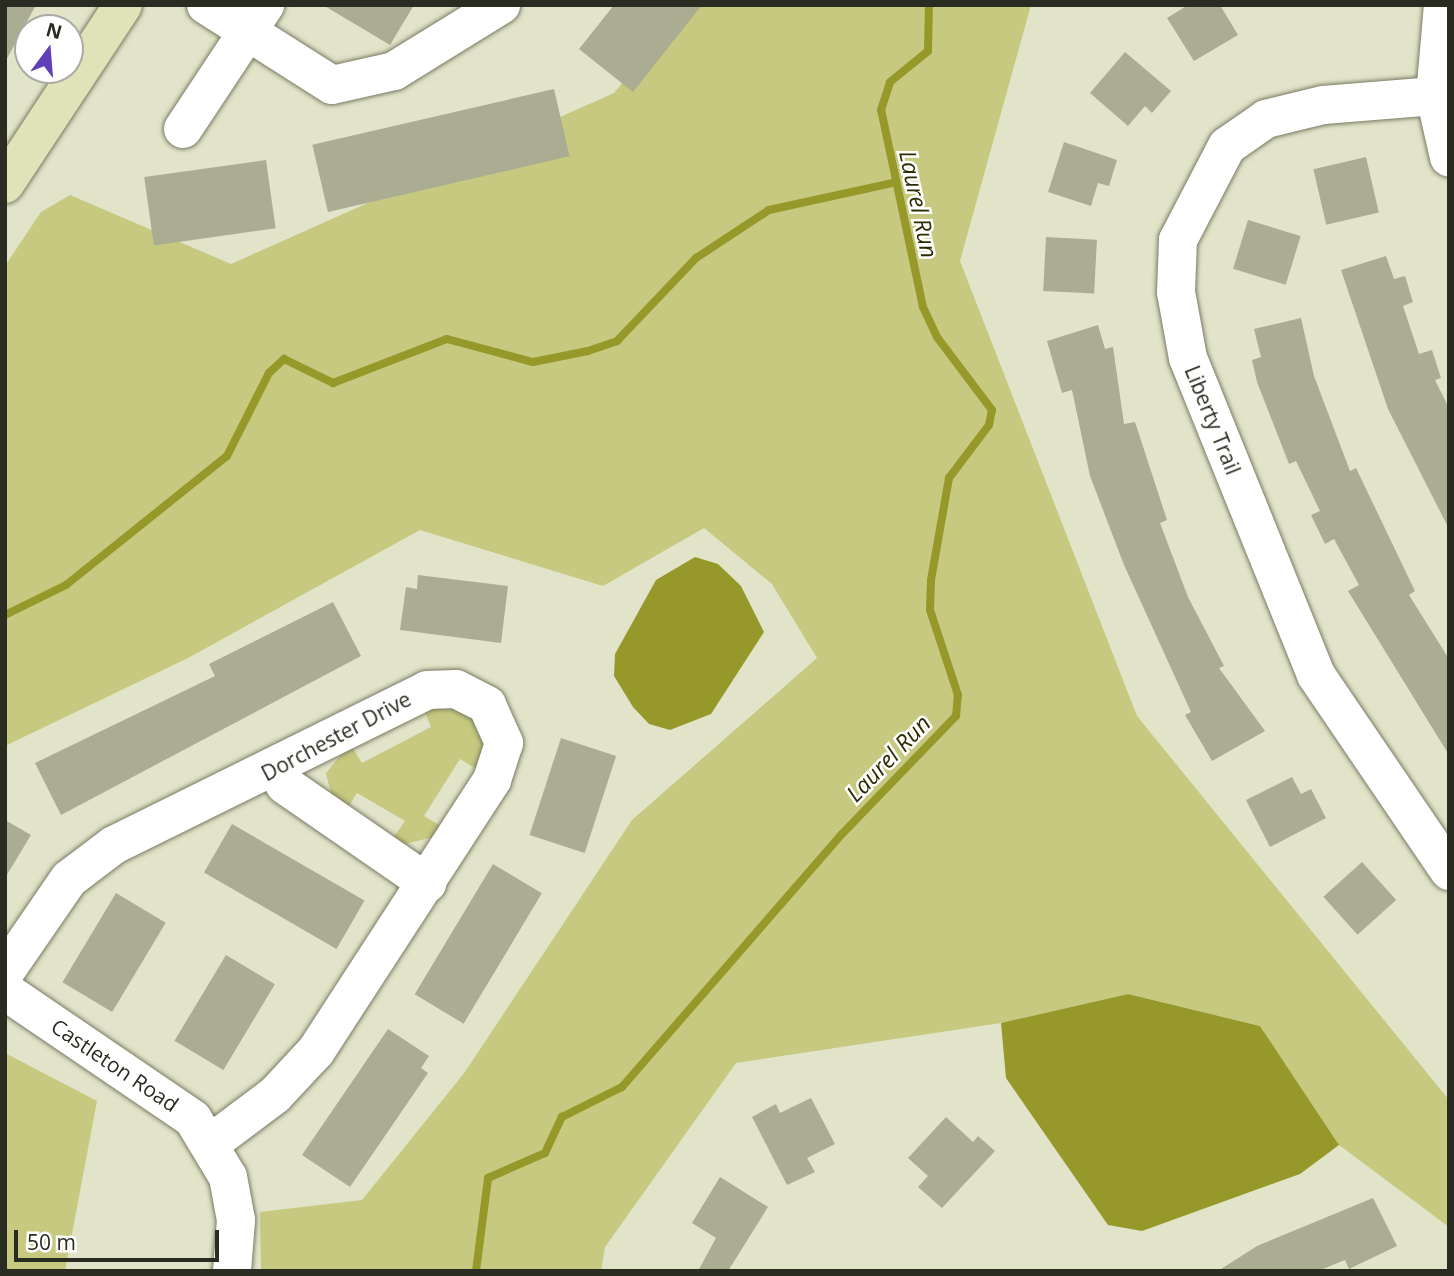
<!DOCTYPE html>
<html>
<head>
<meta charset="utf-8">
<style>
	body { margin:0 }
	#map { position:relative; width:1454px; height:1276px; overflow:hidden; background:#e2e4c9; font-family:"Open Sans",sans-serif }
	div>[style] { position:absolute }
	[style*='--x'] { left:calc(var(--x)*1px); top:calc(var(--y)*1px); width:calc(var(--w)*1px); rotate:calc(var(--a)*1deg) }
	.green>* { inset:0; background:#c6c97f }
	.water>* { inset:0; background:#969929 }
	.stream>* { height:8px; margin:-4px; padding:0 4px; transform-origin:4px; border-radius:4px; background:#969929 }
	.building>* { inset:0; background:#abad93; transform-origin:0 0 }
	.roads { filter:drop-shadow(0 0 2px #797b63) drop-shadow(0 0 2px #797b63) }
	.minor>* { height:38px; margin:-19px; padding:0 19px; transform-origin:19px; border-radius:19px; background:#fff }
	.major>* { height:38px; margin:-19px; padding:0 19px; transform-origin:19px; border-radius:19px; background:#e0e3b8 }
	span { translate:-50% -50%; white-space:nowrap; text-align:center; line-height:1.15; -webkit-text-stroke:5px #fff; paint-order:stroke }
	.street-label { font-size:21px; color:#2a2b21 }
	.water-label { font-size:23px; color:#2c2c00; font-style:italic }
	.frame { position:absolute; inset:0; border:7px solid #2a2b21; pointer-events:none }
	.north { position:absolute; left:14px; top:14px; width:70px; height:70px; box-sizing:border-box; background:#fff; border:2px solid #aaaaa6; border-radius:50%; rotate:16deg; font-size:19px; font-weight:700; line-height:28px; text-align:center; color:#2a2b21 }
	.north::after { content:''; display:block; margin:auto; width:24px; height:32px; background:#603fb8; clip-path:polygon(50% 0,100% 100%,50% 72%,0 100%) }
	.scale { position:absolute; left:14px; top:1230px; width:205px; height:32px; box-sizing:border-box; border:4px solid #2a2b21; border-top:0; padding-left:9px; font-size:21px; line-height:24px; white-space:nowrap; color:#2a2b21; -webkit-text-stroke:5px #fff; paint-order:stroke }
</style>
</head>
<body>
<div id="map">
	<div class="green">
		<i style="clip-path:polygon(686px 5px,1031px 5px,960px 261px,1137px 716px,1449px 1100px,1449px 1227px,1339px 1145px,1260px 1026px,1128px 994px,1001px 1023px,736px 1063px,605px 1247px,601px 1271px,261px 1271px,260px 1212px,362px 1200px,465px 1072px,632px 820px,817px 658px,772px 584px,704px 528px,603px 586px,420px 530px,188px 658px,5px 746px,5px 266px,41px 212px,70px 195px,231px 264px,614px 93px)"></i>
		<i style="clip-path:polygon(436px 704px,467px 710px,488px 743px,478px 770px,460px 759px,424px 816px,439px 825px,437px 836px,401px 845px,393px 838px,405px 821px,357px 793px,347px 809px,332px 798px,326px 773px,350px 744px,362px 763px,431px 727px,424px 710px)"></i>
		<i style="clip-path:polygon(5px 1053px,97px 1101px,65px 1271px,5px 1271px)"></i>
	</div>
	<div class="water">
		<i style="clip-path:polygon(695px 557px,718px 564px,741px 586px,764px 632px,711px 714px,670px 730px,649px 724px,633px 707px,614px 676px,615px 654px,656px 580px)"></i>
		<i style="clip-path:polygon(1128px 994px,1260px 1026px,1339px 1145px,1300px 1174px,1142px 1231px,1108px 1225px,1006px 1078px,1001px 1023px)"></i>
	</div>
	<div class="stream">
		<i style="--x:5;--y:615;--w:68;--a:-26.2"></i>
		<i style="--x:66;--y:585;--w:206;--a:-38.7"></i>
		<i style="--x:227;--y:456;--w:93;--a:-63.2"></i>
		<i style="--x:269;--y:373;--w:21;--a:-43"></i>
		<i style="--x:284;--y:359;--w:55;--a:26.1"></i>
		<i style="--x:333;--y:383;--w:122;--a:-21.1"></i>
		<i style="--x:447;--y:339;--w:89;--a:15"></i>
		<i style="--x:533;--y:362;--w:56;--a:-11.3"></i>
		<i style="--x:588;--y:351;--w:31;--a:-19"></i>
		<i style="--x:617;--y:341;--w:115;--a:-46.4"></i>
		<i style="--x:696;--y:258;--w:87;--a:-33.3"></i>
		<i style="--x:769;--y:210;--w:127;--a:-12.3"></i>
		<i style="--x:476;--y:1271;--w:94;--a:-82.6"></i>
		<i style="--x:488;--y:1178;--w:62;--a:-23.7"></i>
		<i style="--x:545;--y:1153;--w:40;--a:-65"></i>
		<i style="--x:562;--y:1117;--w:67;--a:-26.6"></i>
		<i style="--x:622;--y:1087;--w:335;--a:-49"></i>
		<i style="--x:842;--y:834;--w:164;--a:-46"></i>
		<i style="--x:956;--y:716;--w:21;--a:-85"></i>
		<i style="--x:958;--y:695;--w:89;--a:-108.2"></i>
		<i style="--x:930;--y:610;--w:30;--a:-88"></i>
		<i style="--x:931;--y:580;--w:104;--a:-80"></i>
		<i style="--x:949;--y:478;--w:66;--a:-53"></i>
		<i style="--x:989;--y:425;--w:15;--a:-79"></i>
		<i style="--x:992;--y:410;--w:91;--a:-127"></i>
		<i style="--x:937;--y:337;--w:33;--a:-115"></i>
		<i style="--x:923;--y:307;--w:201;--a:-102"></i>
		<i style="--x:881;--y:110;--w:29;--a:-72"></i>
		<i style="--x:890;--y:82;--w:49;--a:-39.2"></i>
		<i style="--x:928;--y:51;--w:46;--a:-88.8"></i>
	</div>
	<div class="building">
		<i style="clip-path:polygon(5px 5px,36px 5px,5px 62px)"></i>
		<i style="clip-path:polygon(323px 5px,414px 5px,390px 45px)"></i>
		<i style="clip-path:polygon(614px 5px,702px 5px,633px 92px,579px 49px)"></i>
		<i style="clip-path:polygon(1188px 5px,1220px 5px,1238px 35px,1194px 61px,1167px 18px)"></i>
		<i style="clip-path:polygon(1125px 52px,1171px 91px,1152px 113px,1145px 106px,1128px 126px,1090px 93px)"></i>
		<i style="left:554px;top:89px;width:69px;height:248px;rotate:77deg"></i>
		<i style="clip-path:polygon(1064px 142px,1117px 160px,1109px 186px,1098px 183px,1091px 206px,1048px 192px)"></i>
		<i style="left:1366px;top:157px;width:57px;height:54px;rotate:77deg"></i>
		<i style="left:266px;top:160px;width:69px;height:123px;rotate:82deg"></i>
		<i style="left:1248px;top:220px;width:55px;height:51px;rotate:17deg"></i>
		<i style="left:1046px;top:237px;width:51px;height:54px;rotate:3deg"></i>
		<i style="clip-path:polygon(1386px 256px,1394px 279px,1405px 276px,1413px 302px,1403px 306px,1419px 354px,1432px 350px,1441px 378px,1435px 380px,1449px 408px,1449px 529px,1388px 409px,1341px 270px)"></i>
		<i style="clip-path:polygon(1301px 318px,1314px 376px,1350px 471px,1356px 468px,1415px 591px,1409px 595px,1449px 659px,1449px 755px,1348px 591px,1359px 585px,1334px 539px,1325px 544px,1311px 515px,1320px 511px,1296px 461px,1289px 464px,1257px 382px,1252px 360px,1261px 357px,1254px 329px)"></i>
		<i style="clip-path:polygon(1098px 325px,1105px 349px,1113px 347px,1124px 424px,1135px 422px,1167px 520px,1160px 523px,1188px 597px,1224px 666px,1219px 668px,1265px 731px,1212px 761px,1185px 715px,1191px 712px,1124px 565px,1090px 476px,1072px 390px,1062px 393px,1047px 341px)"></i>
		<i style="clip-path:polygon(418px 575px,508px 586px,501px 643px,400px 630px,406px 587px,417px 589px)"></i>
		<i style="clip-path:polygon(333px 602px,361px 656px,61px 815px,35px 763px,215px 676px,209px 664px)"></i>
		<i style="left:561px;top:738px;width:58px;height:102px;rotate:18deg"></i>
		<i style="clip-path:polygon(1292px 777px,1301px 794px,1311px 789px,1326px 818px,1270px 847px,1246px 800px)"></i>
		<i style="clip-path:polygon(5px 820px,31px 835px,5px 878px)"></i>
		<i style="left:232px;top:824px;width:153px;height:56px;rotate:30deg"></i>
		<i style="left:1362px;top:862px;width:51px;height:52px;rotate:48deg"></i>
		<i style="left:493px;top:864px;width:57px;height:152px;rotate:31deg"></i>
		<i style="left:116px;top:893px;width:58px;height:104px;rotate:31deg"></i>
		<i style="left:226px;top:955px;width:57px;height:100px;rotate:31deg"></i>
		<i style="clip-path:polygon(388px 1029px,429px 1056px,421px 1068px,428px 1073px,350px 1187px,302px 1155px)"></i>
		<i style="clip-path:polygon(811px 1098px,835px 1144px,807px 1158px,815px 1172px,787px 1185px,752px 1117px,776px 1104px,780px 1113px)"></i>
		<i style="clip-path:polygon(946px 1117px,973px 1142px,978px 1136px,995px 1151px,942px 1208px,918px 1187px,928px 1176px,908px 1158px)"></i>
		<i style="clip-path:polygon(720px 1177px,768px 1207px,728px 1271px,698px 1271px,716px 1238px,692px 1223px)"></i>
		<i style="clip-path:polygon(1373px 1198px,1397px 1246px,1349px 1269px,1345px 1260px,1318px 1271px,1218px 1271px,1257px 1246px)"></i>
	</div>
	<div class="roads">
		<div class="minor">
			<i style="--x:206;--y:5;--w:149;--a:32.4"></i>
			<i style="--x:332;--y:85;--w:64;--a:-12.7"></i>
			<i style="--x:394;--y:71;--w:126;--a:-31.7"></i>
			<i style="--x:1443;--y:5;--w:91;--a:95"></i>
			<i style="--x:1435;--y:96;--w:63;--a:77.1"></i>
			<i style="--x:1435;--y:96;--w:112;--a:175.4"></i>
			<i style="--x:1323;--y:105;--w:59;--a:166.2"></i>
			<i style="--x:1266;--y:119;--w:47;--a:145.3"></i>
			<i style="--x:1227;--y:146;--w:106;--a:117.5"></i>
			<i style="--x:1178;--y:240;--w:52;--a:92.2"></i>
			<i style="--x:1176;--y:292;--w:67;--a:79.7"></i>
			<i style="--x:1188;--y:358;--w:342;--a:68"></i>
			<i style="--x:1316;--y:675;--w:237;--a:55.8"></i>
			<i style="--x:183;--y:129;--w:149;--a:-56.5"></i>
			<i style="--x:275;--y:769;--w:19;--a:58"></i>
			<i style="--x:285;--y:785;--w:173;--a:34.6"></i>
			<i style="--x:5;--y:972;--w:113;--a:-55.5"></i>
			<i style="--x:69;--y:879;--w:56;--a:-37.1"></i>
			<i style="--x:114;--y:845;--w:349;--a:-26.3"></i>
			<i style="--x:427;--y:690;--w:29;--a:-2"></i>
			<i style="--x:456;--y:689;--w:35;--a:27"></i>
			<i style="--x:487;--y:705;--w:42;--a:65.9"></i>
			<i style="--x:504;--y:743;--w:39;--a:108"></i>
			<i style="--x:492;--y:780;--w:323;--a:123"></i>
			<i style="--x:316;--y:1051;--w:60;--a:133"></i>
			<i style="--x:275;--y:1095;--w:80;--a:143.1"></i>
			<i style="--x:5;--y:991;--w:227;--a:34.2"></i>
			<i style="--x:193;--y:1119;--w:68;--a:58.9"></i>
			<i style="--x:228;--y:1177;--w:44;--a:79.5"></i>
			<i style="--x:236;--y:1220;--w:51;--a:94.5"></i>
		</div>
		<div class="major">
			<i style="--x:5;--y:184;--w:214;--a:-56.6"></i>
		</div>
	</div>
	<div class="street-label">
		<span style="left:1213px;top:420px;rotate:68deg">Liberty Trail</span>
		<span style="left:336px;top:736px;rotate:-28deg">Dorchester Drive</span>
		<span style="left:115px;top:1065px;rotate:34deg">Castleton Road</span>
	</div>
	<div class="water-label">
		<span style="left:919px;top:204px;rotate:78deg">Laurel Run</span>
		<span style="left:888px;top:758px;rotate:-46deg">Laurel Run</span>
	</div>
	<div class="frame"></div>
	<div class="north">N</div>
	<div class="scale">50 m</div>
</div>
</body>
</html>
